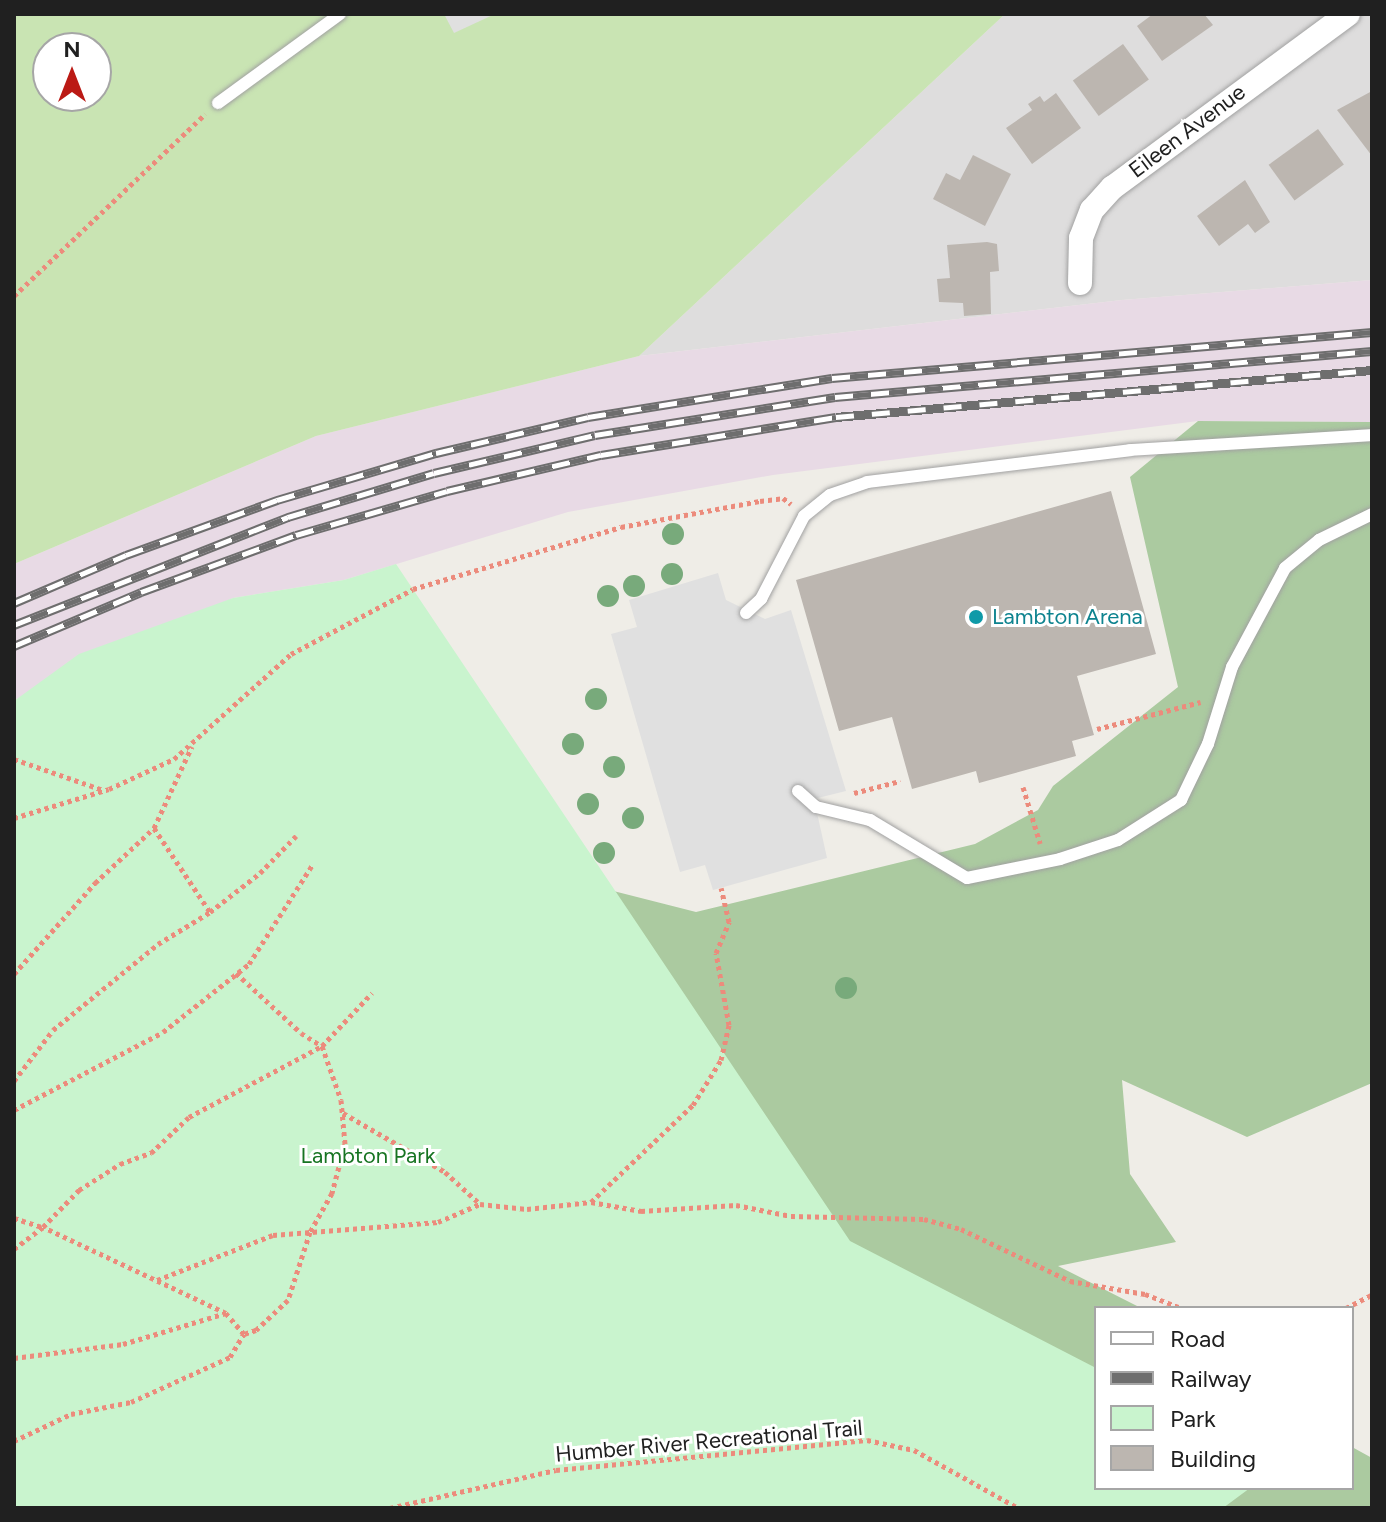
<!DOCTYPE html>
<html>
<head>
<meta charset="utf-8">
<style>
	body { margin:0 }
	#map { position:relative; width:1386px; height:1522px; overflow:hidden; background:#efede7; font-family:Figtree,sans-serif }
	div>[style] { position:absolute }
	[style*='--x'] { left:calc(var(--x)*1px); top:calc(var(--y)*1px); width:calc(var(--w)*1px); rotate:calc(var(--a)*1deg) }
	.residential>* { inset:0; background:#dedddd }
	.industrial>* { inset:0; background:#e8dae5 }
	.grass>* { inset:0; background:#c9e4b3 }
	.forest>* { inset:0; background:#abcaa0 }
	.park>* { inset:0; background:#c9f4ce }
	.parking>* { inset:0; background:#e0e0e0 }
	.building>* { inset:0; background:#bcb6b0; transform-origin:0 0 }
	.path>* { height:5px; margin-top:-2.5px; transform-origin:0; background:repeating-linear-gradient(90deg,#ec8b7c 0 4px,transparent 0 8px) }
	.roads { filter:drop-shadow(0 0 2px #a1a1a1) drop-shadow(0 0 2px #a1a1a1) }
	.lane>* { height:12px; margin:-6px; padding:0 6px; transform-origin:6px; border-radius:6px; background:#fff }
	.street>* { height:24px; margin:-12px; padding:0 12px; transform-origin:12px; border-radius:12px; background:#fff }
	.rail>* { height:9px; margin-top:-4.5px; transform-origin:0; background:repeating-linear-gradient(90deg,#fff 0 18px,#6e6e6e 0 36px); box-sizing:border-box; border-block:2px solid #6e6e6e }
	.trees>* { width:22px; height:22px; margin:-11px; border-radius:50%; background:#78aa7b }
	.dots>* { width:22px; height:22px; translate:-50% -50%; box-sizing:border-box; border:4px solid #fff; border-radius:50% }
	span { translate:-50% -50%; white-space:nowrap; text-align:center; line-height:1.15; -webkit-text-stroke:6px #fff; paint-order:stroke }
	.street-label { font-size:22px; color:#202020 }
	.culture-label { font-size:22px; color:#0d838f }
	.left { translate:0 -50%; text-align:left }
	.park-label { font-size:22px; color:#177422 }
	.frame { position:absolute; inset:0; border:16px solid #202020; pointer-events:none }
	.legend { position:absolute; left:1094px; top:1306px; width:260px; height:184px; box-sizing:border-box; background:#fff; border:2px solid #a6a6a6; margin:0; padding:10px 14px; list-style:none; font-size:24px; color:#202020 }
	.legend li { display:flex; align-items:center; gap:16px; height:40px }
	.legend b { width:40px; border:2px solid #a6a6a6 }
	.north { position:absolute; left:32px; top:32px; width:80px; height:80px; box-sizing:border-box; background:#fff; border:2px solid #a6a6a6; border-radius:50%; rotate:0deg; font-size:22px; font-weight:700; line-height:32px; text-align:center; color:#202020 }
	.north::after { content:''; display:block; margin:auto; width:28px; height:36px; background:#bb1a15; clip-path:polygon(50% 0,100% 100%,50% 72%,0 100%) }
</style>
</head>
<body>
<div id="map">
	<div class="residential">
		<i style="clip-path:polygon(1005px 14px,1372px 14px,1372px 280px,1122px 300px,639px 356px)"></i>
	</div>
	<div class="industrial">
		<i style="clip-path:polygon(1372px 280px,1372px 422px,1198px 421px,773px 475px,568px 512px,344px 580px,233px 598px,14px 700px,14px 564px,316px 436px,639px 356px,1122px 300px)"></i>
	</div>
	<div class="grass">
		<i style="clip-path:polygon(evenodd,14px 14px,1005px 14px,639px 356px,316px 436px,14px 564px,14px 14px,48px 48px,96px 48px,96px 96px,48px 96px,48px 48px)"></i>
	</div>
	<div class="forest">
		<i style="clip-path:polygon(1198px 421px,1372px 422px,1372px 1083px,1247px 1137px,1122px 1080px,1130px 1174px,1176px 1242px,1058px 1266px,1141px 1308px,1096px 1308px,1096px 1488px,1352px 1488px,1352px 1447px,1372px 1458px,1372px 1508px,14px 1508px,578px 882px,696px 912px,975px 844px,1038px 810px,1053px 786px,1178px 687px,1130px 477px)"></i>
	</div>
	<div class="park">
		<i style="clip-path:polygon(396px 564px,850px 1241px,1096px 1368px,1096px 1488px,1250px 1488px,1223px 1508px,14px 1508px,14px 701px,79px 654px,233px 598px,344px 580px)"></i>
	</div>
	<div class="parking">
		<i style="clip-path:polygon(444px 14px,495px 14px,454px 33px)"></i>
		<i style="clip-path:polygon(718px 573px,726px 600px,765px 619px,791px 610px,846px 791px,814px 799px,827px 858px,713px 890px,705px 865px,680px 872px,611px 634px,637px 627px,629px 600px)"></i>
	</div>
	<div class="building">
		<i style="clip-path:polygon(1153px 14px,1204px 14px,1213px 25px,1162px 61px,1137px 26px)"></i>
		<i style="left:1123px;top:44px;width:44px;height:62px;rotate:54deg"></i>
		<i style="clip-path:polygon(1372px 91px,1372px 156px,1337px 110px)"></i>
		<i style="clip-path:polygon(1056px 93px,1081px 128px,1032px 164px,1006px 128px,1032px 110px,1028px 104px,1040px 96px,1044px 102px)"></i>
		<i style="left:1318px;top:129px;width:44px;height:61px;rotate:54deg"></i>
		<i style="clip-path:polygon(973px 155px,1011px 174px,985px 226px,933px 199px,946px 173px,960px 180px)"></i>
		<i style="clip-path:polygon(1245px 180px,1270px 222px,1255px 233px,1248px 224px,1219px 246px,1197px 216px)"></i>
		<i style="clip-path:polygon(987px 242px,997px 244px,999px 271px,990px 272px,991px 314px,964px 316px,963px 303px,939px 302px,937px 279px,950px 278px,947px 245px)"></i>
		<i style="clip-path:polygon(1111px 491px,1156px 654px,1077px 676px,1094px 735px,1072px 741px,1076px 756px,979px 783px,976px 771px,912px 789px,892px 717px,839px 731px,796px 580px)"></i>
	</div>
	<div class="path">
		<i style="--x:14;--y:296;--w:264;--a:-43.6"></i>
		<i style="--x:1097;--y:729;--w:107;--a:-14.6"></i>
		<i style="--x:14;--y:759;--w:94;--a:19.2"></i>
		<i style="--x:1023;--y:787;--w:59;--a:73.1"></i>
		<i style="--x:854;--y:793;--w:48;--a:-14.6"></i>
		<i style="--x:14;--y:818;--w:99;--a:-17"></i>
		<i style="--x:109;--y:789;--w:72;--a:-24.8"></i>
		<i style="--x:174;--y:759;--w:157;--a:-41.9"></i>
		<i style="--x:291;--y:654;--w:138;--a:-28"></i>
		<i style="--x:413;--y:589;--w:217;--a:-16.6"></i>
		<i style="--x:621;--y:527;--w:141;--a:-10.6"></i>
		<i style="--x:760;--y:501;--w:23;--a:-7"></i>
		<i style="--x:783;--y:498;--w:10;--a:37"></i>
		<i style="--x:154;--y:828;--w:90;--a:-65.1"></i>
		<i style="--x:236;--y:973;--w:88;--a:42.7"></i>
		<i style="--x:301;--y:1033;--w:25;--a:32"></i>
		<i style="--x:322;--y:1046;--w:57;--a:70.6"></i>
		<i style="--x:341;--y:1100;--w:44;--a:84.8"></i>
		<i style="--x:345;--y:1144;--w:51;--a:104.9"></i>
		<i style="--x:332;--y:1193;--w:45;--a:119.4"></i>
		<i style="--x:310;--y:1232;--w:71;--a:107.9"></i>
		<i style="--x:288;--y:1300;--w:44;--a:136.8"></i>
		<i style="--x:256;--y:1330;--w:13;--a:162"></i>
		<i style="--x:14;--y:974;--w:122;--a:-48.3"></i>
		<i style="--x:95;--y:883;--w:81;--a:-43"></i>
		<i style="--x:154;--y:828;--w:101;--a:56.3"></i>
		<i style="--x:210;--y:912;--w:63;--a:-38"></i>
		<i style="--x:260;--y:873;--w:52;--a:-45.8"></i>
		<i style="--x:14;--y:1081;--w:64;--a:-52.6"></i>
		<i style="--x:53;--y:1030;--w:136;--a:-39.3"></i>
		<i style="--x:158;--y:944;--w:61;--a:-31.6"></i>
		<i style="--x:14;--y:1110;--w:168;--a:-27.6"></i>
		<i style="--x:163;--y:1032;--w:110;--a:-38.3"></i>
		<i style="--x:249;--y:964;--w:119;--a:-57.4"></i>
		<i style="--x:343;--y:1113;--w:118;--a:30"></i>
		<i style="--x:445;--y:1172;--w:47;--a:42.4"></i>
		<i style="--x:591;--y:1202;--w:51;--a:10.2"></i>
		<i style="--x:641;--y:1211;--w:95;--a:-3.6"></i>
		<i style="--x:736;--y:1205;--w:56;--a:11.3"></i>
		<i style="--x:791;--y:1216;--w:133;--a:1.3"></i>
		<i style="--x:924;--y:1219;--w:38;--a:15"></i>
		<i style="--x:961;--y:1229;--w:121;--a:25.5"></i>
		<i style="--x:1070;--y:1281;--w:76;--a:9.8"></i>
		<i style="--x:1145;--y:1294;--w:39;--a:21"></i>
		<i style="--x:14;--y:1218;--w:29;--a:18"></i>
		<i style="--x:14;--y:1249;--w:36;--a:-37"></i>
		<i style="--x:157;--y:1280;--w:124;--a:-21.2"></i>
		<i style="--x:273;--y:1235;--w:166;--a:-4.5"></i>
		<i style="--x:438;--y:1222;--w:46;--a:-23.2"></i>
		<i style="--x:480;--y:1204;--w:47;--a:6.1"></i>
		<i style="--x:527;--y:1209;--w:64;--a:-6.2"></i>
		<i style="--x:591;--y:1202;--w:141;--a:-43.6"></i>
		<i style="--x:693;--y:1105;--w:53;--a:-58.1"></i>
		<i style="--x:721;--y:1060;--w:36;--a:-77"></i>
		<i style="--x:729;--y:1025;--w:73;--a:-100.2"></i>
		<i style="--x:716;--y:953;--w:34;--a:-67"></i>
		<i style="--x:729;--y:922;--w:35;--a:-103"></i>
		<i style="--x:1346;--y:1308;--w:29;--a:-27"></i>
		<i style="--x:14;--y:1358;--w:110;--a:-7.3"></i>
		<i style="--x:123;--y:1344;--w:108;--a:-16.8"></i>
		<i style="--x:226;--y:1313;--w:202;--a:-154.8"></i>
		<i style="--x:43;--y:1227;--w:52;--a:-45.8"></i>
		<i style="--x:79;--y:1190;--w:49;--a:-32.4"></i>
		<i style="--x:120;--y:1164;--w:33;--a:-20"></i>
		<i style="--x:151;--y:1153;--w:52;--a:-43.5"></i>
		<i style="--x:189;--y:1117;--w:151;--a:-28.1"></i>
		<i style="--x:322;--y:1046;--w:73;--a:-46.7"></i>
		<i style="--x:14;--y:1441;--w:63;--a:-25.3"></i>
		<i style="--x:71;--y:1414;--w:61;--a:-11.3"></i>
		<i style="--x:131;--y:1402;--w:109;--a:-24.4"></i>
		<i style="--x:230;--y:1357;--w:27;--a:-59"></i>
		<i style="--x:244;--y:1334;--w:28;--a:-131"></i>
		<i style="--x:390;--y:1508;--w:170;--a:-12.9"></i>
		<i style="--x:556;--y:1470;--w:312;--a:-5.5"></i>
		<i style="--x:867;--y:1440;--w:48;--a:12"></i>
		<i style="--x:914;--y:1450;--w:119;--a:29.1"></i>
	</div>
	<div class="roads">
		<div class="lane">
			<i style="--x:218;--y:103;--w:151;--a:-36.1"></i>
			<i style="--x:746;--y:613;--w:21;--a:-43"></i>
			<i style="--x:761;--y:599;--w:93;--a:-62.6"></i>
			<i style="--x:804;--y:516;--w:33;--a:-39"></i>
			<i style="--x:830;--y:495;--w:39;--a:-19"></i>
			<i style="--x:867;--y:482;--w:265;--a:-6.9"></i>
			<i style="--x:1130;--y:450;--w:242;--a:-3.5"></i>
			<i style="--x:798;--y:791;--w:24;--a:42"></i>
			<i style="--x:816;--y:807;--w:56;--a:13.5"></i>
			<i style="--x:870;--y:820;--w:113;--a:30.9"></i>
			<i style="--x:967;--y:878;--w:95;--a:-11.5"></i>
			<i style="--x:1060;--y:859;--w:61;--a:-18.1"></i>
			<i style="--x:1118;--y:840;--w:75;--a:-32.4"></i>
			<i style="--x:1181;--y:800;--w:62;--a:-64.3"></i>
			<i style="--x:1208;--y:744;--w:81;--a:-72.7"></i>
			<i style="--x:1232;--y:667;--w:112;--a:-61.8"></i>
			<i style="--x:1285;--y:568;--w:44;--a:-39.5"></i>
			<i style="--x:1319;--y:540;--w:59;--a:-26.1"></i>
		</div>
		<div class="street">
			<i style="--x:1080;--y:283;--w:45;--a:-88.7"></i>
			<i style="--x:1081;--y:238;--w:30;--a:-69"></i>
			<i style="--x:1092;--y:210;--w:30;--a:-48"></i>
			<i style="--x:1112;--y:188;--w:293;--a:-36.4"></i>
		</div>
	</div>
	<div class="rail">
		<i style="--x:14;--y:603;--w:122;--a:-23.2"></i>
		<i style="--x:126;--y:555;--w:161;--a:-20"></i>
		<i style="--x:277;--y:500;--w:166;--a:-16.5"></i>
		<i style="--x:436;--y:453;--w:156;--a:-13.3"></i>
		<i style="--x:588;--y:417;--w:247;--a:-9.1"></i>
		<i style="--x:832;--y:378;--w:542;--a:-4.87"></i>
		<i style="--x:14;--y:625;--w:295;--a:-21.5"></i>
		<i style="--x:288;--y:517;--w:152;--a:-16.8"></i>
		<i style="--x:434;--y:473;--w:165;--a:-13.3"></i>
		<i style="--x:595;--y:435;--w:243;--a:-9"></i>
		<i style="--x:835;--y:397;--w:539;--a:-4.9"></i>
		<i style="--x:14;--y:646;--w:138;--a:-23"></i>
		<i style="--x:141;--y:592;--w:165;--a:-20.2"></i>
		<i style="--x:296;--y:535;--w:157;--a:-16.2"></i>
		<i style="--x:447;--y:491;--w:158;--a:-13.2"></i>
		<i style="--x:601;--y:455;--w:238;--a:-9.2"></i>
		<i style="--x:836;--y:417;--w:538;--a:-5.01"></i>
	</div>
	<div class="trees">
		<i style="left:673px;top:534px"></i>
		<i style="left:672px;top:574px"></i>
		<i style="left:634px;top:586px"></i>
		<i style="left:608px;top:596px"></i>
		<i style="left:596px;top:699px"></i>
		<i style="left:573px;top:744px"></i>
		<i style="left:614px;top:767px"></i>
		<i style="left:588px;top:804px"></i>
		<i style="left:633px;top:818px"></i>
		<i style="left:604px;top:853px"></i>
		<i style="left:846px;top:988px"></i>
	</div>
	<div class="dots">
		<i style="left:976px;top:617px;background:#0f9aa8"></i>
	</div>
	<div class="street-label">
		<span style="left:1187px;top:131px;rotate:-37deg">Eileen Avenue</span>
		<span style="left:709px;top:1441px;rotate:-5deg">Humber River Recreational Trail</span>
	</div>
	<div class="culture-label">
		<span class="left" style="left:992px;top:617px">Lambton Arena</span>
	</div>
	<div class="park-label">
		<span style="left:368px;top:1156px">Lambton Park</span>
	</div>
	<div class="frame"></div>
	<ul class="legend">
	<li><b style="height:10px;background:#fff"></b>Road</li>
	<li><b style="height:10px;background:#6e6e6e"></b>Railway</li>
	<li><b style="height:22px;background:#c9f4ce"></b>Park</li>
	<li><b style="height:22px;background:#bcb6b0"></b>Building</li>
	</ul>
	<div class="north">N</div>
</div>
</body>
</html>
